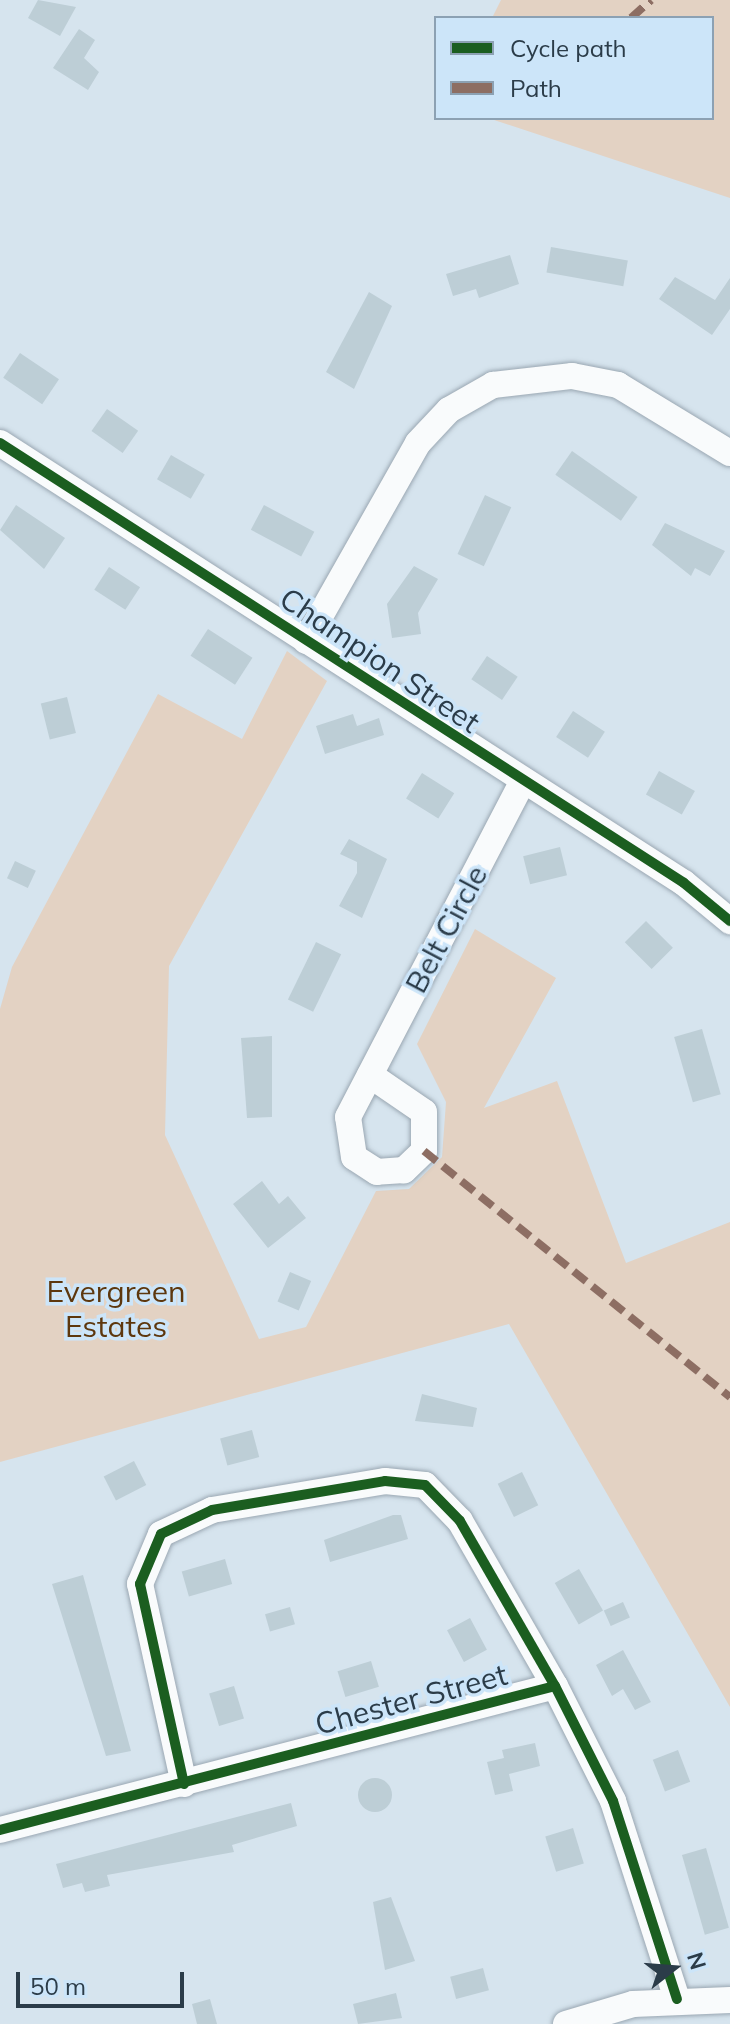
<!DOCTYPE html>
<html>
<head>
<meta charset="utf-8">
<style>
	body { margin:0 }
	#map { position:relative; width:730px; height:2024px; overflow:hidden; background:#d6e4ee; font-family:Mulish,sans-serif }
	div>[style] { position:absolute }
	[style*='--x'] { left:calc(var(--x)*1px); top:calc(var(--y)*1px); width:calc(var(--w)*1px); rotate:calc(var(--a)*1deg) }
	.green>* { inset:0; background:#e3d2c3 }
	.building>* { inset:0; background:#bdced6; transform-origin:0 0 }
	.round { border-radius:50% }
	.roads { filter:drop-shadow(0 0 2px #9aa7b2) drop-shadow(0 0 2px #9aa7b2) }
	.street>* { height:26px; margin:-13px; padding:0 13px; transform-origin:13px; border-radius:13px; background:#f9fbfc }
	.quiet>* { height:8px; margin-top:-4px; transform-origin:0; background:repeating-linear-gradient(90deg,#8d6e63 0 16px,transparent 0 24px) }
	.cycleway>* { height:10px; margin:-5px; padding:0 5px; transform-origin:5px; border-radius:5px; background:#1b5e20 }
	span { translate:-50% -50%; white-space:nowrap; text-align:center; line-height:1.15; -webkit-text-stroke:7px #cce5f9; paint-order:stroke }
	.street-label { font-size:30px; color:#2b3c49 }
	.park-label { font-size:30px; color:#5d370d }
	.legend { position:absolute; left:434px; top:16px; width:280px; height:104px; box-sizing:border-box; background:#cce5f9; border:2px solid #8ca1b3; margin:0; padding:10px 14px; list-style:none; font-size:24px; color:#2b3c49 }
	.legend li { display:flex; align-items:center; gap:16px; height:40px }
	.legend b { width:40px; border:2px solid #8ca1b3 }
	.north { position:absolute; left:634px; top:1928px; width:80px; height:80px; -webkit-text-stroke:6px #cce5f9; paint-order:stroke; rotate:73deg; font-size:22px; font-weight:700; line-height:32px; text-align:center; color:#2b3c49 }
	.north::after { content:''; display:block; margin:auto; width:28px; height:36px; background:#2b3c49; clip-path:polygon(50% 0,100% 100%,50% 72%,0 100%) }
	.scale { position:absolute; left:16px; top:1972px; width:168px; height:36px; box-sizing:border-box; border:4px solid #2b3c49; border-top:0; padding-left:10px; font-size:24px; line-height:28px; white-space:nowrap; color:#2b3c49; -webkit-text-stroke:6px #cce5f9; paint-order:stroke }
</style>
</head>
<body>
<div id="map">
	<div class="green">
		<i style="clip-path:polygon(501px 0,730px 0,730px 198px,488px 118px,712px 118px,712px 18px,492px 18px)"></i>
		<i style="clip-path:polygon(287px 651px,327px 681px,169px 966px,165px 1135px,259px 1339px,306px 1327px,376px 1191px,409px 1189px,442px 1157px,446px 1102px,417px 1044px,475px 929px,556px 978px,484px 1108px,557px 1081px,626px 1263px,730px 1222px,730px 1707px,509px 1324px,0 1462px,0 1009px,12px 967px,158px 694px,242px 739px)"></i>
	</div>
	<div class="building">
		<i style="clip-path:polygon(38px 0,76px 7px,60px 36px,28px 18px)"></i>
		<i style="clip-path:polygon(79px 29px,95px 40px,84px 58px,99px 72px,88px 90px,53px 68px)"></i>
		<i style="left:551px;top:247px;width:78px;height:26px;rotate:10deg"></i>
		<i style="clip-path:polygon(510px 255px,519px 284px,479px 298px,476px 289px,453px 296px,446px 274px)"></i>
		<i style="clip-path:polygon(675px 277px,715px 300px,730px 278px,730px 309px,712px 335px,659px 299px)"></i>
		<i style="clip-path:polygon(369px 292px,392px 306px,354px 389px,326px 372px)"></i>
		<i style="left:20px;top:353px;width:47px;height:30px;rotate:34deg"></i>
		<i style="left:107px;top:409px;width:38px;height:27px;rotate:35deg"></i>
		<i style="left:572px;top:451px;width:80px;height:29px;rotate:35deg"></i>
		<i style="left:171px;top:455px;width:39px;height:28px;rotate:30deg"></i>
		<i style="left:485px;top:495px;width:29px;height:65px;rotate:25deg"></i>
		<i style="clip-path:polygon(16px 505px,65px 538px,44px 569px,0 530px)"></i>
		<i style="left:264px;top:505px;width:57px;height:28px;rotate:28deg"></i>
		<i style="clip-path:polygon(665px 523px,725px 551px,710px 576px,695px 568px,691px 576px,652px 545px)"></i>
		<i style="clip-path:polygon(414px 566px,438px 579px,418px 613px,421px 634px,392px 638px,387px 604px)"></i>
		<i style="left:109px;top:567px;width:37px;height:27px;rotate:33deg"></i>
		<i style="left:208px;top:629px;width:53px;height:32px;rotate:33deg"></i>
		<i style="left:487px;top:656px;width:37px;height:28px;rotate:34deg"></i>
		<i style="left:67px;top:697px;width:37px;height:27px;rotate:76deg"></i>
		<i style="left:573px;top:711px;width:38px;height:31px;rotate:33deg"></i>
		<i style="clip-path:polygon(353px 714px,357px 726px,379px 718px,384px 735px,325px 754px,316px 726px)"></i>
		<i style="left:659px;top:771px;width:41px;height:27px;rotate:29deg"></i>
		<i style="left:422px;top:773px;width:38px;height:30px;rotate:32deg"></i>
		<i style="clip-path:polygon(349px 839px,387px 859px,362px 918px,339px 906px,357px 873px,357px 862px,340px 854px)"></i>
		<i style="left:560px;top:847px;width:29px;height:38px;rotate:76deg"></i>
		<i style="left:15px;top:861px;width:23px;height:19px;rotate:25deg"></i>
		<i style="left:646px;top:921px;width:38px;height:30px;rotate:45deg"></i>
		<i style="left:316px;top:942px;width:28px;height:64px;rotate:26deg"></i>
		<i style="left:702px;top:1029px;width:68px;height:29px;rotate:74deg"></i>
		<i style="clip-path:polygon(272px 1036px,272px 1117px,247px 1118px,241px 1038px)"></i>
		<i style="clip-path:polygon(262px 1181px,279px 1204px,288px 1196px,306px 1218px,268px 1248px,233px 1204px)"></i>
		<i style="left:290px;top:1272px;width:23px;height:32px;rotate:23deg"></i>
		<i style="clip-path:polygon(422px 1394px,477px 1408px,473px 1427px,415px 1421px)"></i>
		<i style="left:252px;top:1430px;width:28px;height:33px;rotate:75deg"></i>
		<i style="left:134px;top:1461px;width:27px;height:34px;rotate:63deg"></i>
		<i style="left:522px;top:1472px;width:37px;height:27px;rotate:64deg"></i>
		<i style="clip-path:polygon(393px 1515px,401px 1515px,408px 1539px,330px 1562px,324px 1540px)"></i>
		<i style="left:225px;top:1559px;width:26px;height:45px;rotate:74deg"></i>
		<i style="left:579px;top:1569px;width:48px;height:28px;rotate:60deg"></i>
		<i style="clip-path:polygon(83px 1575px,131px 1751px,106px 1756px,52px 1584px)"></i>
		<i style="left:623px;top:1602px;width:17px;height:21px;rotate:66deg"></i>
		<i style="left:290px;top:1607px;width:18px;height:26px;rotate:74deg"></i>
		<i style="left:470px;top:1618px;width:36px;height:26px;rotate:62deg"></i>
		<i style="clip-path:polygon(623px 1650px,651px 1702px,635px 1710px,623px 1689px,612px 1696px,596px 1665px)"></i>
		<i style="left:371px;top:1661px;width:27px;height:35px;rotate:73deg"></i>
		<i style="left:234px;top:1686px;width:34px;height:26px;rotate:73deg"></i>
		<i style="clip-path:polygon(535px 1743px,540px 1766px,509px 1774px,513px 1791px,495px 1795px,487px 1762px,504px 1758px,502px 1750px)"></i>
		<i style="left:678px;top:1750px;width:34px;height:27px;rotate:69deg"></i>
		<i class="round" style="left:358px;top:1778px;width:34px;height:34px"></i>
		<i style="clip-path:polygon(291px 1803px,297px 1826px,232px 1845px,234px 1852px,107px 1875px,110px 1886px,85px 1892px,82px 1883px,63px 1888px,56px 1864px)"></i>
		<i style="left:573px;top:1828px;width:37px;height:29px;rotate:73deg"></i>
		<i style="left:706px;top:1848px;width:83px;height:25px;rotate:74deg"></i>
		<i style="clip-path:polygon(391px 1897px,415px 1961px,385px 1970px,373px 1902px)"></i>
		<i style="left:483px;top:1968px;width:23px;height:34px;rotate:75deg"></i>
		<i style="clip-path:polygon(396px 1993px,402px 2018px,358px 2024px,353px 2004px)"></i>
		<i style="clip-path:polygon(210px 1999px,217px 2024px,197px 2024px,192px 2004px)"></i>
	</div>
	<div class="roads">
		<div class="street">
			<i style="--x:0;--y:443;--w:813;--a:32.75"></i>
			<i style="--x:684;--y:883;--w:60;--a:39.6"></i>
			<i style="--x:306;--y:641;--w:227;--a:-60.5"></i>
			<i style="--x:418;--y:443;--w:45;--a:-46.8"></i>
			<i style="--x:449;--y:410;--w:51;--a:-29.6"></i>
			<i style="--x:493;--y:385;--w:80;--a:-6.5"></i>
			<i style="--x:572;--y:376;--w:47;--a:11.1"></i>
			<i style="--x:618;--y:385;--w:131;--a:31.3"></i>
			<i style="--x:370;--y:1075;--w:65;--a:34.4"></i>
			<i style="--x:424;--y:1112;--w:39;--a:90"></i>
			<i style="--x:424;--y:1151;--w:28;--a:136"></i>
			<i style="--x:404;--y:1170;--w:27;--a:176"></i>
			<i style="--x:377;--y:1172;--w:27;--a:-147"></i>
			<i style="--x:354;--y:1157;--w:40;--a:-98.5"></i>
			<i style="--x:348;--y:1117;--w:377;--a:-62.5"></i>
			<i style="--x:184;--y:1784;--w:205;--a:-102.4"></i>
			<i style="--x:140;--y:1584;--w:54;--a:-67.2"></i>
			<i style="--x:161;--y:1534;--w:56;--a:-25.2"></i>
			<i style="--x:212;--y:1510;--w:175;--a:-9.5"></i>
			<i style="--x:385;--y:1481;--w:40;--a:5.7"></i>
			<i style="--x:425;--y:1485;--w:50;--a:45.8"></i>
			<i style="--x:460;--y:1521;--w:190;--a:60.1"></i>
			<i style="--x:0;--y:1830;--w:573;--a:-14.55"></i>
			<i style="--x:555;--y:1686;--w:129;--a:63.2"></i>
			<i style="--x:613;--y:1801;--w:208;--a:72.1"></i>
			<i style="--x:566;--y:2024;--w:70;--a:-16.6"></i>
			<i style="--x:633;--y:2004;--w:97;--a:-2.4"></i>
		</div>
	</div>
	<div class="quiet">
		<i style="--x:631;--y:18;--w:27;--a:-42"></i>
		<i style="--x:424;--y:1151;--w:393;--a:38.8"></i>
	</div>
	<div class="cycleway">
		<i style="--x:0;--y:443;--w:813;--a:32.75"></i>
		<i style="--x:684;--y:883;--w:60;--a:39.6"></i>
		<i style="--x:184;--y:1784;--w:205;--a:-102.4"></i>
		<i style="--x:140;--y:1584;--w:54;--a:-67.2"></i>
		<i style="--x:161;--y:1534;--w:56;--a:-25.2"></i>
		<i style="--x:212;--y:1510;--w:175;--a:-9.5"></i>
		<i style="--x:385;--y:1481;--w:40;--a:5.7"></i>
		<i style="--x:425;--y:1485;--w:50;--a:45.8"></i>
		<i style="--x:460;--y:1521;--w:190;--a:60.1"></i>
		<i style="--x:0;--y:1830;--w:573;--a:-14.55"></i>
		<i style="--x:555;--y:1686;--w:129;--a:63.2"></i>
		<i style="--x:613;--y:1801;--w:208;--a:72.1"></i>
	</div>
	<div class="street-label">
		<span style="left:380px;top:660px;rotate:34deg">Champion Street</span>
		<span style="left:446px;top:929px;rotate:-62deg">Belt Circle</span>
		<span style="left:411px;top:1699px;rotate:-15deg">Chester Street</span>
	</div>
	<div class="park-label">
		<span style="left:116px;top:1308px">Evergreen<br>Estates</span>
	</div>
	<ul class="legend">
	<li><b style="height:10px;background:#1b5e20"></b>Cycle path</li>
	<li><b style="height:10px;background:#8d6e63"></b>Path</li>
	</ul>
	<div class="north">N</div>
	<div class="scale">50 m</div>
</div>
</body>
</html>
